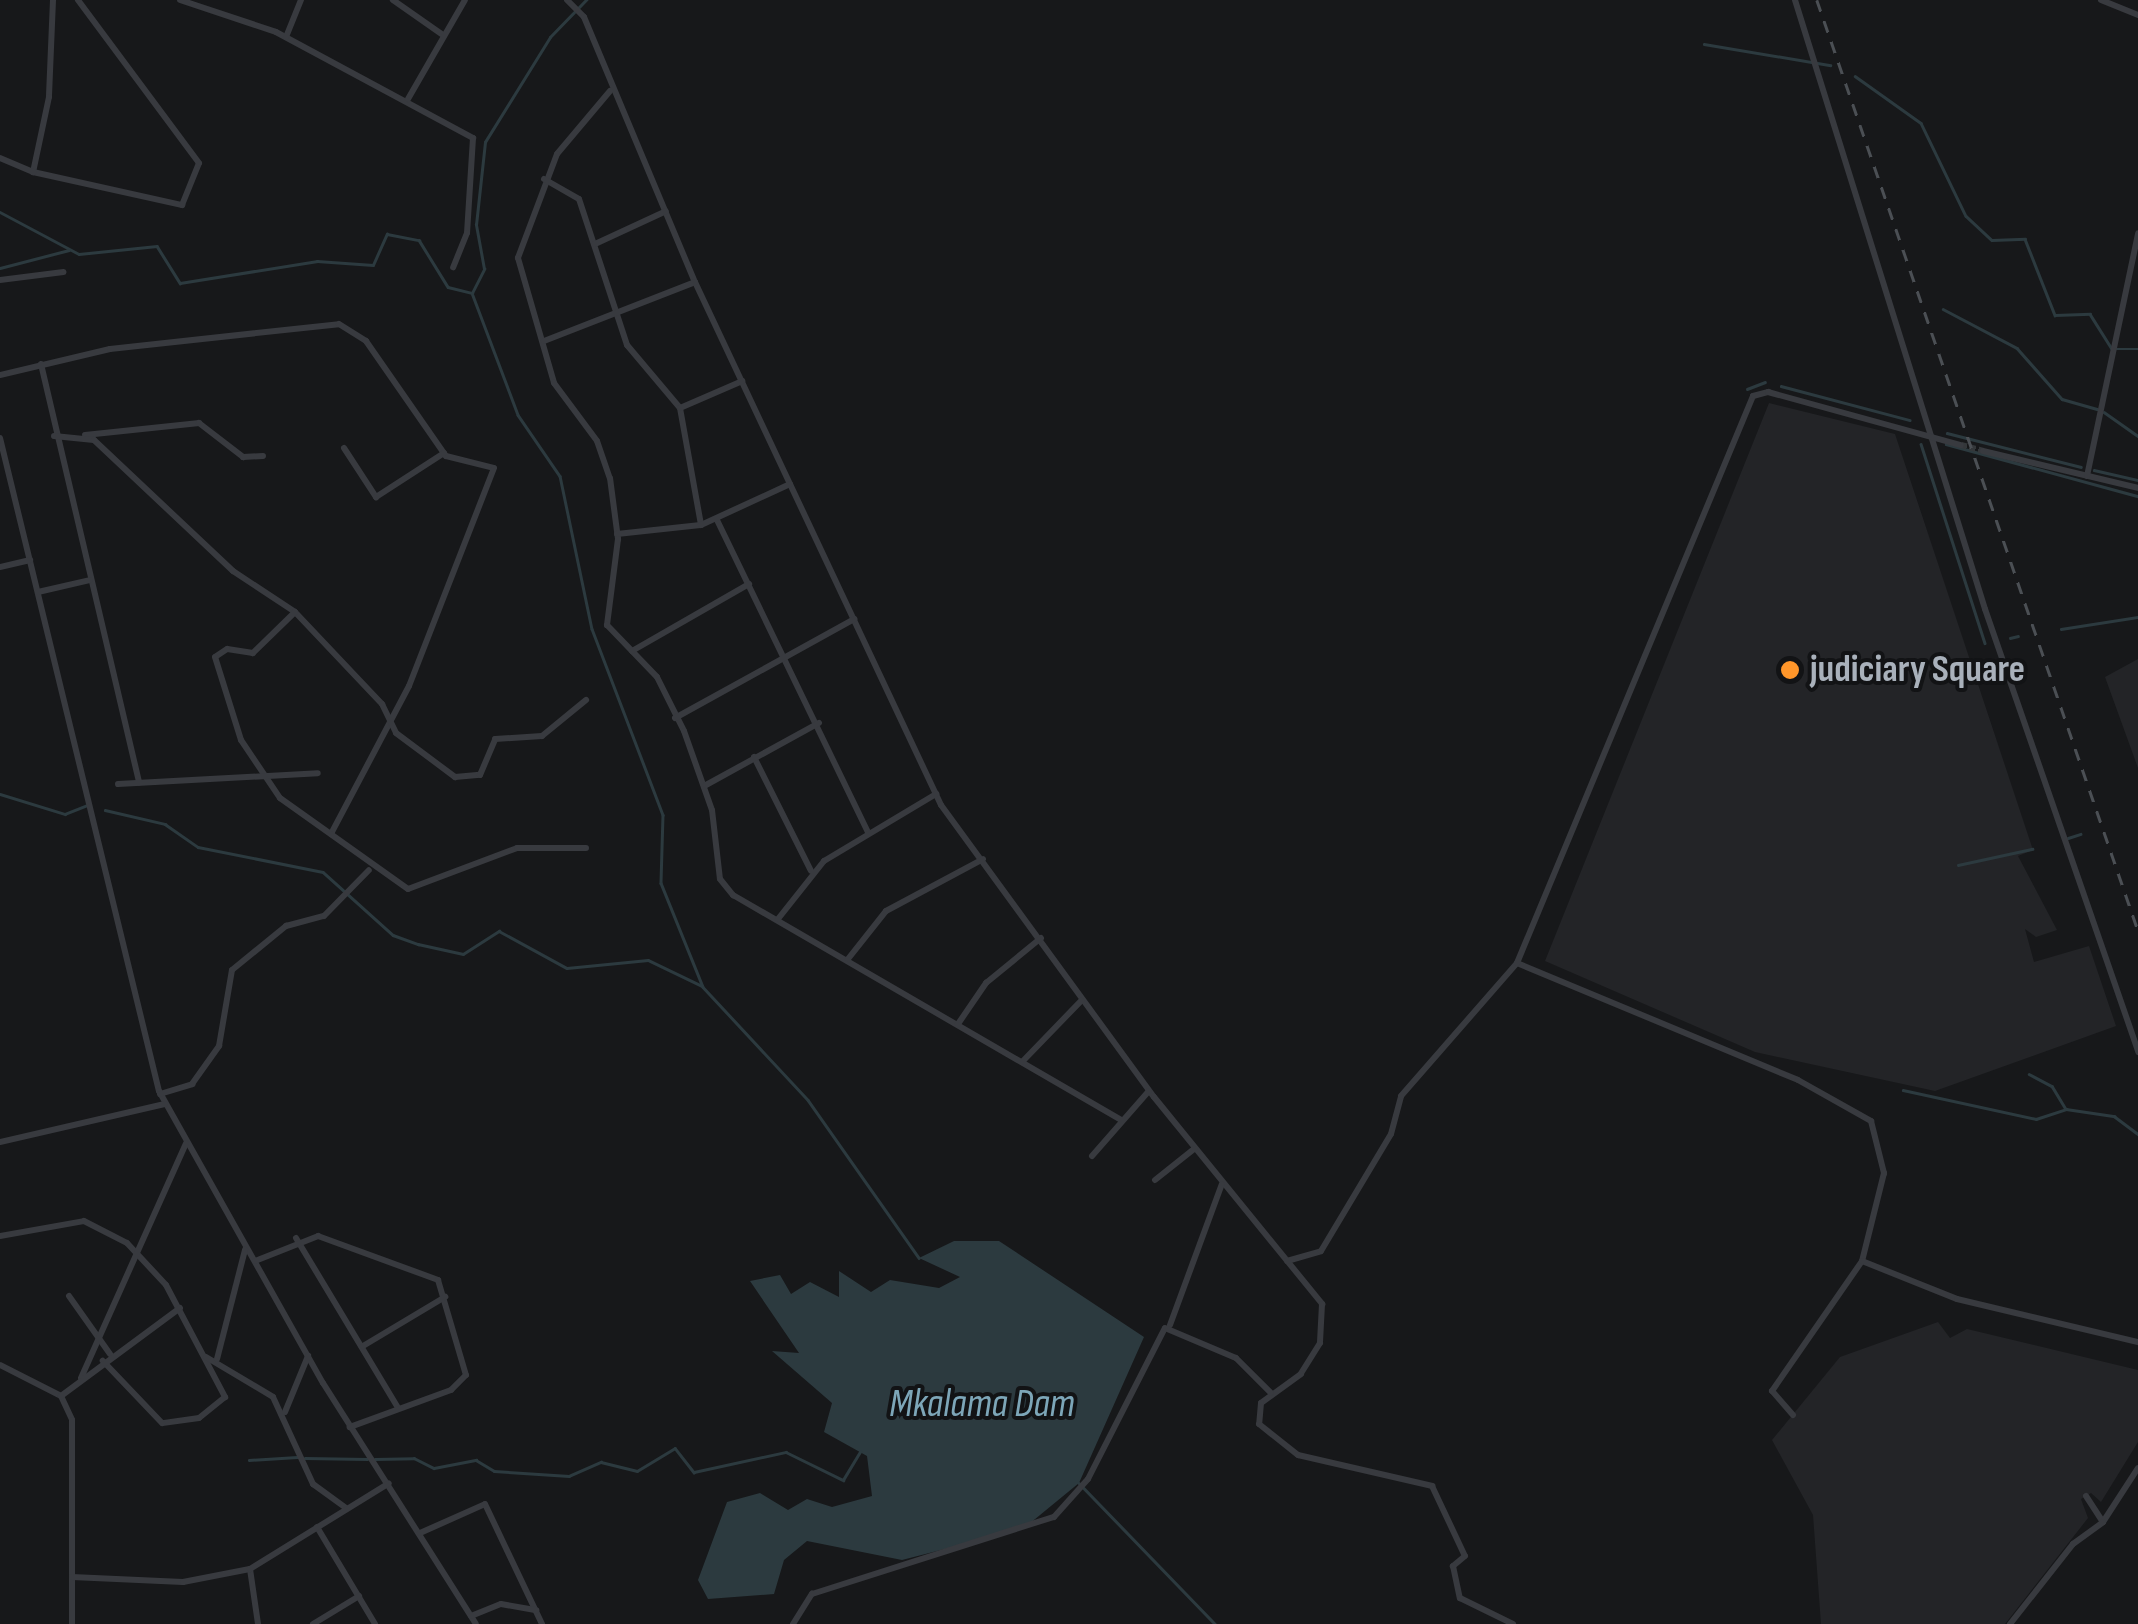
<!DOCTYPE html>
<html>
<head>
<meta charset="utf-8">
<style>
	body { margin:0 }
	#map { position:relative; width:2138px; height:1624px; overflow:hidden; background:#17181a; font-family:"Sofia Sans Condensed",sans-serif }
	div>[style] { position:absolute }
	[style*='--x'] { left:calc(var(--x)*1px); top:calc(var(--y)*1px); width:calc(var(--w)*1px); rotate:calc(var(--a)*1deg) }
	.built>* { inset:0; background:#232427 }
	.water>* { inset:0; background:#2c3a3f }
	.stream>* { height:2.5px; margin:-1.25px; padding:0 1.25px; transform-origin:1.25px; border-radius:1.25px; background:#2c3a3f }
	.street-tunnel>* { height:6px; margin-top:-3px; transform-origin:0; background:repeating-linear-gradient(90deg,#34373a 0 6px,transparent 0 9px) }
	.street>* { height:6px; margin:-3px; padding:0 3px; transform-origin:3px; border-radius:3px; background:#383a3f }
	.rail>* { height:2.5px; margin-top:-1.25px; transform-origin:0; background:repeating-linear-gradient(90deg,#4b4f54 0 12px,transparent 0 22px) }
	.dots>* { width:28px; height:28px; translate:-50% -50%; box-sizing:border-box; border:5px solid #121315; border-radius:50% }
	span { translate:-50% -50%; white-space:nowrap; text-align:center; line-height:1.15; -webkit-text-stroke:8px #121315; paint-order:stroke }
	.poi-label { font-size:38px; color:#a9b1bb; font-weight:700 }
	.left { translate:0 -50%; text-align:left }
	.water-label { font-size:40px; color:#7da6b8; font-style:italic }
</style>
</head>
<body>
<div id="map">
	<div class="built">
		<i style="clip-path:polygon(1769px 403px,1895px 434px,2033px 850px,2018px 856px,2057px 930px,2036px 937px,2025px 929px,2034px 962px,2089px 946px,2116px 1026px,1935px 1091px,1755px 1052px,1545px 961px)"></i>
		<i style="clip-path:polygon(2138px 659px,2138px 768px,2105px 677px)"></i>
		<i style="clip-path:polygon(1938px 1322px,1950px 1338px,1967px 1329px,2138px 1370px,2138px 1442px,2101px 1502px,2091px 1493px,2081px 1499px,2088px 1518px,2005px 1624px,1821px 1624px,1813px 1515px,1772px 1440px,1840px 1357px)"></i>
	</div>
	<div class="water">
		<i style="clip-path:polygon(954px 1241px,999px 1241px,1144px 1337px,1079px 1483px,1023px 1529px,902px 1560px,807px 1541px,784px 1560px,774px 1594px,708px 1599px,698px 1580px,727px 1502px,760px 1493px,788px 1510px,807px 1499px,832px 1507px,872px 1496px,867px 1456px,824px 1432px,832px 1403px,772px 1351px,799px 1353px,750px 1281px,780px 1275px,791px 1294px,810px 1282px,839px 1297px,839px 1271px,871px 1292px,890px 1280px,939px 1288px,960px 1277px,919px 1258px)"></i>
	</div>
	<div class="stream">
		<i style="--x:1704;--y:44;--w:128;--a:9.5"></i>
		<i style="--x:1855;--y:76;--w:81;--a:35.5"></i>
		<i style="--x:1921;--y:123;--w:103;--a:64.2"></i>
		<i style="--x:1966;--y:216;--w:35;--a:43"></i>
		<i style="--x:1992;--y:240;--w:33;--a:-2"></i>
		<i style="--x:2025;--y:239;--w:82;--a:68.5"></i>
		<i style="--x:2055;--y:315;--w:35;--a:-2"></i>
		<i style="--x:2090;--y:314;--w:41;--a:57.8"></i>
		<i style="--x:2112;--y:349;--w:26;--a:0"></i>
		<i style="--x:0;--y:212;--w:89;--a:28"></i>
		<i style="--x:79;--y:254;--w:78;--a:-5.9"></i>
		<i style="--x:157;--y:246;--w:44;--a:58.1"></i>
		<i style="--x:180;--y:283;--w:139;--a:-9.1"></i>
		<i style="--x:317;--y:261;--w:56;--a:4.1"></i>
		<i style="--x:373;--y:265;--w:34;--a:-66"></i>
		<i style="--x:387;--y:234;--w:33;--a:11"></i>
		<i style="--x:419;--y:240;--w:55;--a:58.3"></i>
		<i style="--x:448;--y:287;--w:25;--a:14"></i>
		<i style="--x:472;--y:293;--w:130;--a:69.3"></i>
		<i style="--x:518;--y:415;--w:74;--a:55.5"></i>
		<i style="--x:560;--y:476;--w:156;--a:78.2"></i>
		<i style="--x:592;--y:629;--w:199;--a:69.1"></i>
		<i style="--x:663;--y:815;--w:68;--a:91.7"></i>
		<i style="--x:661;--y:883;--w:112;--a:68"></i>
		<i style="--x:703;--y:987;--w:154;--a:47.1"></i>
		<i style="--x:808;--y:1100;--w:193;--a:54.9"></i>
		<i style="--x:0;--y:268;--w:71;--a:-14.6"></i>
		<i style="--x:472;--y:293;--w:27;--a:-63"></i>
		<i style="--x:484;--y:269;--w:45;--a:-100.3"></i>
		<i style="--x:476;--y:225;--w:83;--a:-83.8"></i>
		<i style="--x:485;--y:142;--w:123;--a:-58.2"></i>
		<i style="--x:550;--y:37;--w:52;--a:-45.8"></i>
		<i style="--x:1943;--y:309;--w:84;--a:27.8"></i>
		<i style="--x:2017;--y:348;--w:68;--a:48.6"></i>
		<i style="--x:2062;--y:399;--w:36;--a:16"></i>
		<i style="--x:1781;--y:386;--w:133;--a:14.8"></i>
		<i style="--x:1747;--y:389;--w:19;--a:-21"></i>
		<i style="--x:2104;--y:412;--w:42;--a:35.2"></i>
		<i style="--x:1947;--y:433;--w:138;--a:14.2"></i>
		<i style="--x:1921;--y:444;--w:209;--a:72.2"></i>
		<i style="--x:1946;--y:444;--w:199;--a:15.2"></i>
		<i style="--x:2094;--y:470;--w:45;--a:12.8"></i>
		<i style="--x:2061;--y:629;--w:78;--a:-8.9"></i>
		<i style="--x:2010;--y:638;--w:8;--a:-14"></i>
		<i style="--x:0;--y:794;--w:68;--a:17.1"></i>
		<i style="--x:65;--y:814;--w:22;--a:-22"></i>
		<i style="--x:105;--y:810;--w:62;--a:13.1"></i>
		<i style="--x:165;--y:824;--w:40;--a:34.9"></i>
		<i style="--x:198;--y:847;--w:127;--a:11.3"></i>
		<i style="--x:323;--y:872;--w:94;--a:42"></i>
		<i style="--x:393;--y:935;--w:27;--a:20"></i>
		<i style="--x:418;--y:944;--w:46;--a:12.5"></i>
		<i style="--x:463;--y:954;--w:43;--a:-32.6"></i>
		<i style="--x:499;--y:931;--w:77;--a:28.6"></i>
		<i style="--x:567;--y:968;--w:81;--a:-5.6"></i>
		<i style="--x:648;--y:960;--w:60;--a:25.7"></i>
		<i style="--x:2068;--y:838;--w:13;--a:-18"></i>
		<i style="--x:1958;--y:865;--w:76;--a:-12.2"></i>
		<i style="--x:2029;--y:1074;--w:26;--a:28"></i>
		<i style="--x:2052;--y:1086;--w:26;--a:59"></i>
		<i style="--x:1903;--y:1090;--w:136;--a:12.3"></i>
		<i style="--x:2036;--y:1119;--w:32;--a:-18"></i>
		<i style="--x:2066;--y:1109;--w:49;--a:8.3"></i>
		<i style="--x:2114;--y:1116;--w:30;--a:37"></i>
		<i style="--x:305;--y:1458;--w:62;--a:0.9"></i>
		<i style="--x:375;--y:1459;--w:39;--a:-1"></i>
		<i style="--x:414;--y:1458;--w:22;--a:27"></i>
		<i style="--x:434;--y:1468;--w:43;--a:-10.8"></i>
		<i style="--x:476;--y:1460;--w:21;--a:31"></i>
		<i style="--x:494;--y:1471;--w:75;--a:3.8"></i>
		<i style="--x:569;--y:1476;--w:35;--a:-24"></i>
		<i style="--x:601;--y:1462;--w:37;--a:14"></i>
		<i style="--x:637;--y:1471;--w:44;--a:-31.2"></i>
		<i style="--x:675;--y:1448;--w:31;--a:52"></i>
		<i style="--x:694;--y:1472;--w:94;--a:-12.3"></i>
		<i style="--x:786;--y:1452;--w:64;--a:26.2"></i>
		<i style="--x:843;--y:1480;--w:33;--a:-59"></i>
		<i style="--x:249;--y:1460;--w:48;--a:-3.6"></i>
		<i style="--x:1079;--y:1483;--w:196;--a:46"></i>
	</div>
	<div class="street-tunnel">
		<i style="--x:1961;--y:445;--w:23;--a:15"></i>
	</div>
	<div class="street">
		<i style="--x:53;--y:0;--w:97;--a:92.4"></i>
		<i style="--x:49;--y:97;--w:77;--a:102"></i>
		<i style="--x:33;--y:172;--w:153;--a:12.5"></i>
		<i style="--x:182;--y:205;--w:45;--a:-68"></i>
		<i style="--x:199;--y:163;--w:203;--a:-126.6"></i>
		<i style="--x:180;--y:0;--w:101;--a:18.4"></i>
		<i style="--x:276;--y:32;--w:224;--a:28.3"></i>
		<i style="--x:473;--y:138;--w:95;--a:93.6"></i>
		<i style="--x:467;--y:233;--w:37;--a:112"></i>
		<i style="--x:393;--y:0;--w:61;--a:35"></i>
		<i style="--x:567;--y:0;--w:24;--a:45"></i>
		<i style="--x:584;--y:17;--w:287;--a:67.3"></i>
		<i style="--x:695;--y:282;--w:578;--a:64.81"></i>
		<i style="--x:941;--y:805;--w:361;--a:53.9"></i>
		<i style="--x:1154;--y:1097;--w:267;--a:50.9"></i>
		<i style="--x:1322;--y:1304;--w:39;--a:93"></i>
		<i style="--x:1320;--y:1343;--w:36;--a:122"></i>
		<i style="--x:1301;--y:1374;--w:49;--a:144.1"></i>
		<i style="--x:1261;--y:1403;--w:21;--a:95"></i>
		<i style="--x:1259;--y:1424;--w:50;--a:38.5"></i>
		<i style="--x:1298;--y:1455;--w:138;--a:13"></i>
		<i style="--x:1432;--y:1486;--w:77;--a:64.8"></i>
		<i style="--x:1465;--y:1556;--w:16;--a:140"></i>
		<i style="--x:1453;--y:1566;--w:33;--a:78"></i>
		<i style="--x:1460;--y:1598;--w:59;--a:26.1"></i>
		<i style="--x:1795;--y:0;--w:638;--a:72.67"></i>
		<i style="--x:1985;--y:609;--w:469;--a:70.9"></i>
		<i style="--x:2101;--y:0;--w:40;--a:22"></i>
		<i style="--x:286;--y:37;--w:40;--a:-68"></i>
		<i style="--x:610;--y:91;--w:82;--a:130.1"></i>
		<i style="--x:557;--y:154;--w:111;--a:110.6"></i>
		<i style="--x:518;--y:258;--w:130;--a:73.9"></i>
		<i style="--x:554;--y:383;--w:72;--a:53.4"></i>
		<i style="--x:597;--y:441;--w:39;--a:71"></i>
		<i style="--x:610;--y:478;--w:62;--a:82.5"></i>
		<i style="--x:618;--y:539;--w:87;--a:97.3"></i>
		<i style="--x:607;--y:625;--w:72;--a:46.1"></i>
		<i style="--x:657;--y:677;--w:60;--a:63.4"></i>
		<i style="--x:684;--y:731;--w:84;--a:70.5"></i>
		<i style="--x:712;--y:810;--w:69;--a:83.4"></i>
		<i style="--x:720;--y:879;--w:21;--a:51"></i>
		<i style="--x:733;--y:895;--w:449;--a:30.1"></i>
		<i style="--x:408;--y:99;--w:114;--a:-60.1"></i>
		<i style="--x:0;--y:158;--w:36;--a:23"></i>
		<i style="--x:544;--y:179;--w:40;--a:29.7"></i>
		<i style="--x:579;--y:199;--w:154;--a:71.8"></i>
		<i style="--x:627;--y:345;--w:82;--a:49.9"></i>
		<i style="--x:680;--y:408;--w:119;--a:79.8"></i>
		<i style="--x:595;--y:244;--w:78;--a:-24.9"></i>
		<i style="--x:0;--y:280;--w:64;--a:-7.1"></i>
		<i style="--x:544;--y:341;--w:162;--a:-21.3"></i>
		<i style="--x:41;--y:364;--w:430;--a:76.8"></i>
		<i style="--x:0;--y:375;--w:113;--a:-13.3"></i>
		<i style="--x:110;--y:349;--w:230;--a:-6.2"></i>
		<i style="--x:339;--y:324;--w:32;--a:32"></i>
		<i style="--x:366;--y:341;--w:140;--a:55.2"></i>
		<i style="--x:446;--y:456;--w:49;--a:14"></i>
		<i style="--x:494;--y:468;--w:234;--a:111.3"></i>
		<i style="--x:409;--y:686;--w:167;--a:117.8"></i>
		<i style="--x:680;--y:408;--w:68;--a:-23.5"></i>
		<i style="--x:85;--y:435;--w:115;--a:-6"></i>
		<i style="--x:199;--y:423;--w:56;--a:37.7"></i>
		<i style="--x:243;--y:457;--w:20;--a:-3"></i>
		<i style="--x:54;--y:436;--w:40;--a:5.7"></i>
		<i style="--x:94;--y:440;--w:191;--a:43.3"></i>
		<i style="--x:233;--y:571;--w:74;--a:33.5"></i>
		<i style="--x:295;--y:612;--w:127;--a:46.6"></i>
		<i style="--x:382;--y:704;--w:32;--a:64"></i>
		<i style="--x:396;--y:733;--w:74;--a:36.7"></i>
		<i style="--x:455;--y:777;--w:25;--a:-5"></i>
		<i style="--x:480;--y:775;--w:39;--a:-67"></i>
		<i style="--x:495;--y:739;--w:47;--a:-3.7"></i>
		<i style="--x:542;--y:736;--w:57;--a:-39.3"></i>
		<i style="--x:0;--y:438;--w:672;--a:76.32"></i>
		<i style="--x:159;--y:1091;--w:335;--a:60.7"></i>
		<i style="--x:323;--y:1383;--w:285;--a:57.6"></i>
		<i style="--x:344;--y:448;--w:59;--a:56.9"></i>
		<i style="--x:376;--y:497;--w:81;--a:-32.9"></i>
		<i style="--x:1983;--y:451;--w:159;--a:13.4"></i>
		<i style="--x:2087;--y:476;--w:248;--a:-78.1"></i>
		<i style="--x:717;--y:520;--w:348;--a:64.2"></i>
		<i style="--x:617;--y:534;--w:84;--a:-6.1"></i>
		<i style="--x:701;--y:525;--w:98;--a:-24.7"></i>
		<i style="--x:0;--y:567;--w:31;--a:-13"></i>
		<i style="--x:38;--y:592;--w:53;--a:-13"></i>
		<i style="--x:295;--y:612;--w:59;--a:135.7"></i>
		<i style="--x:253;--y:653;--w:26;--a:-171"></i>
		<i style="--x:227;--y:649;--w:14;--a:146"></i>
		<i style="--x:215;--y:657;--w:87;--a:72.6"></i>
		<i style="--x:241;--y:740;--w:70;--a:56.1"></i>
		<i style="--x:280;--y:798;--w:157;--a:35.4"></i>
		<i style="--x:408;--y:889;--w:116;--a:-20.6"></i>
		<i style="--x:517;--y:848;--w:69;--a:0"></i>
		<i style="--x:632;--y:651;--w:135;--a:-29.8"></i>
		<i style="--x:675;--y:718;--w:205;--a:-28.9"></i>
		<i style="--x:754;--y:757;--w:127;--a:63.4"></i>
		<i style="--x:118;--y:784;--w:200;--a:-3.1"></i>
		<i style="--x:706;--y:785;--w:129;--a:-28.8"></i>
		<i style="--x:778;--y:919;--w:74;--a:-51.6"></i>
		<i style="--x:824;--y:861;--w:131;--a:-30.9"></i>
		<i style="--x:848;--y:959;--w:61;--a:-51.6"></i>
		<i style="--x:886;--y:911;--w:110;--a:-28.2"></i>
		<i style="--x:1517;--y:963;--w:304;--a:22.6"></i>
		<i style="--x:1798;--y:1080;--w:84;--a:29.3"></i>
		<i style="--x:1871;--y:1121;--w:54;--a:76"></i>
		<i style="--x:1884;--y:1173;--w:91;--a:104"></i>
		<i style="--x:958;--y:1024;--w:50;--a:-55.7"></i>
		<i style="--x:986;--y:983;--w:71;--a:-39.3"></i>
		<i style="--x:1022;--y:1062;--w:85;--a:-46"></i>
		<i style="--x:160;--y:1094;--w:34;--a:-17"></i>
		<i style="--x:192;--y:1084;--w:47;--a:-54.6"></i>
		<i style="--x:219;--y:1046;--w:77;--a:-80.3"></i>
		<i style="--x:232;--y:970;--w:70;--a:-39.2"></i>
		<i style="--x:286;--y:926;--w:39;--a:-15"></i>
		<i style="--x:324;--y:916;--w:64;--a:-45.6"></i>
		<i style="--x:0;--y:1142;--w:169;--a:-13"></i>
		<i style="--x:1092;--y:1156;--w:86;--a:-48.8"></i>
		<i style="--x:1155;--y:1180;--w:50;--a:-38.5"></i>
		<i style="--x:0;--y:1236;--w:85;--a:-10.1"></i>
		<i style="--x:84;--y:1221;--w:48;--a:27.1"></i>
		<i style="--x:127;--y:1243;--w:57;--a:47.1"></i>
		<i style="--x:166;--y:1285;--w:127;--a:62.2"></i>
		<i style="--x:225;--y:1397;--w:33;--a:141"></i>
		<i style="--x:199;--y:1418;--w:37;--a:172"></i>
		<i style="--x:162;--y:1423;--w:86;--a:-133.6"></i>
		<i style="--x:296;--y:1238;--w:198;--a:59"></i>
		<i style="--x:255;--y:1261;--w:68;--a:-21.6"></i>
		<i style="--x:318;--y:1236;--w:128;--a:20.1"></i>
		<i style="--x:438;--y:1280;--w:99;--a:73.6"></i>
		<i style="--x:466;--y:1375;--w:21;--a:135"></i>
		<i style="--x:451;--y:1390;--w:108;--a:159.9"></i>
		<i style="--x:1287;--y:1261;--w:35;--a:-16"></i>
		<i style="--x:1321;--y:1251;--w:136;--a:-59.1"></i>
		<i style="--x:1391;--y:1134;--w:39;--a:-75"></i>
		<i style="--x:1401;--y:1096;--w:176;--a:-48.9"></i>
		<i style="--x:1517;--y:963;--w:614;--a:-67.4"></i>
		<i style="--x:1753;--y:396;--w:16;--a:-15"></i>
		<i style="--x:1768;--y:392;--w:200;--a:15.4"></i>
		<i style="--x:69;--y:1296;--w:71;--a:54.7"></i>
		<i style="--x:1170;--y:1325;--w:150;--a:-69.8"></i>
		<i style="--x:363;--y:1346;--w:96;--a:-30.9"></i>
		<i style="--x:206;--y:1357;--w:78;--a:30.8"></i>
		<i style="--x:273;--y:1397;--w:96;--a:65.3"></i>
		<i style="--x:313;--y:1484;--w:41;--a:36"></i>
		<i style="--x:217;--y:1359;--w:113;--a:-75.6"></i>
		<i style="--x:0;--y:1365;--w:68;--a:26.9"></i>
		<i style="--x:61;--y:1396;--w:26;--a:65"></i>
		<i style="--x:72;--y:1420;--w:204;--a:90"></i>
		<i style="--x:81;--y:1378;--w:257;--a:-65.9"></i>
		<i style="--x:61;--y:1396;--w:148;--a:-36.5"></i>
		<i style="--x:285;--y:1412;--w:61;--a:-67.7"></i>
		<i style="--x:1793;--y:1415;--w:32;--a:-131"></i>
		<i style="--x:1772;--y:1391;--w:158;--a:-55.3"></i>
		<i style="--x:1862;--y:1261;--w:102;--a:21.8"></i>
		<i style="--x:1957;--y:1299;--w:186;--a:13.4"></i>
		<i style="--x:2086;--y:1496;--w:31;--a:57"></i>
		<i style="--x:2103;--y:1522;--w:64;--a:-57.1"></i>
		<i style="--x:317;--y:1527;--w:113;--a:59.1"></i>
		<i style="--x:420;--y:1533;--w:71;--a:-24"></i>
		<i style="--x:485;--y:1504;--w:133;--a:64.6"></i>
		<i style="--x:250;--y:1569;--w:56;--a:81.7"></i>
		<i style="--x:72;--y:1577;--w:111;--a:2.6"></i>
		<i style="--x:183;--y:1582;--w:68;--a:-11"></i>
		<i style="--x:250;--y:1569;--w:163;--a:-31.7"></i>
		<i style="--x:471;--y:1616;--w:32;--a:-22"></i>
		<i style="--x:501;--y:1604;--w:36;--a:10"></i>
		<i style="--x:313;--y:1624;--w:54;--a:-31.3"></i>
		<i style="--x:793;--y:1624;--w:36;--a:-58"></i>
		<i style="--x:812;--y:1594;--w:254;--a:-17.7"></i>
		<i style="--x:1054;--y:1517;--w:51;--a:-48.2"></i>
		<i style="--x:1088;--y:1479;--w:169;--a:-63"></i>
		<i style="--x:1165;--y:1328;--w:77;--a:22.9"></i>
		<i style="--x:1236;--y:1358;--w:49;--a:45"></i>
		<i style="--x:2010;--y:1624;--w:102;--a:-51.8"></i>
		<i style="--x:2073;--y:1544;--w:37;--a:-36"></i>
	</div>
	<div class="rail">
		<i style="--x:1817;--y:0;--w:984;--a:70.96"></i>
	</div>
	<div class="dots">
		<i style="left:1790px;top:670px;background:#ff962a"></i>
	</div>
	<div class="poi-label">
		<span class="left" style="left:1810px;top:670px">judiciary Square</span>
	</div>
	<div class="water-label">
		<span style="left:982px;top:1404px">Mkalama Dam</span>
	</div>
</div>
</body>
</html>
